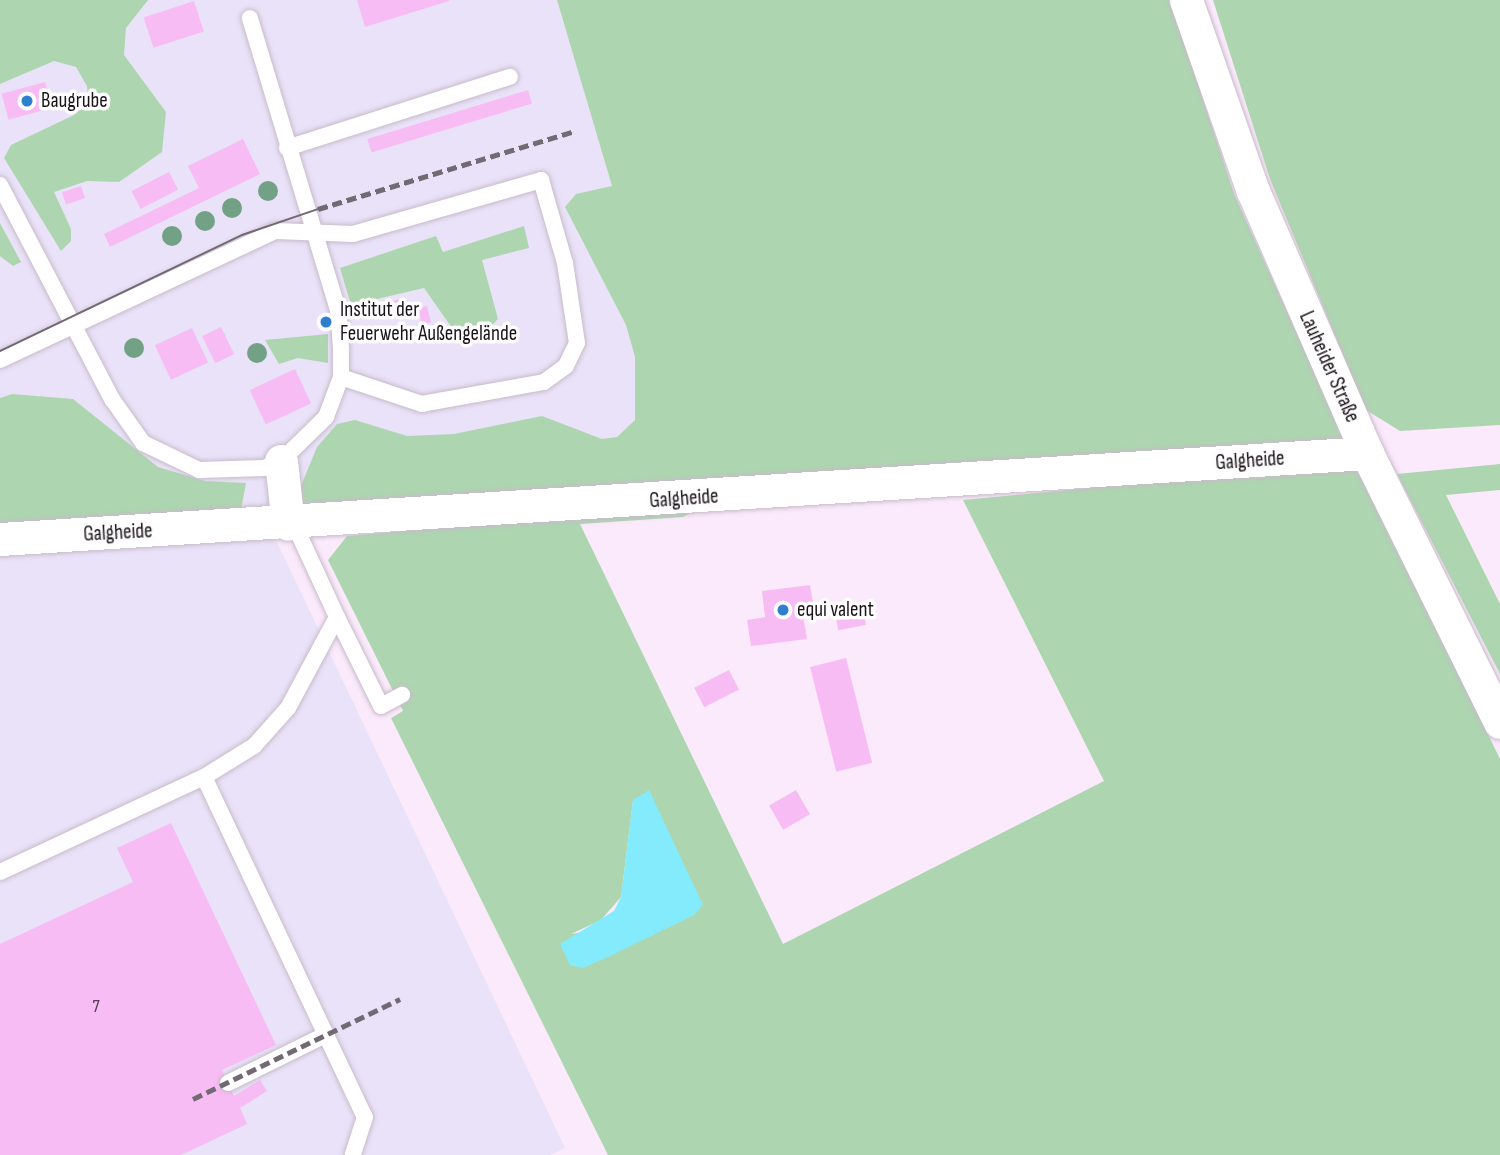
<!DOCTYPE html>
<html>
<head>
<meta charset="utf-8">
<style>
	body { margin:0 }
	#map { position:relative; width:1500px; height:1155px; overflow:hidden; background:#faeafb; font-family:"Sofia Sans Condensed",sans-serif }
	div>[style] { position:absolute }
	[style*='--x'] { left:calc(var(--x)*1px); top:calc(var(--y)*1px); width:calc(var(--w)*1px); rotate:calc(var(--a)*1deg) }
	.education>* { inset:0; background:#e9e2f8 }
	.green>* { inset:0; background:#add6b0 }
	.water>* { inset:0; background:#83ebfc }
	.building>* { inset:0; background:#f8bcf4; transform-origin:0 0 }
	.roads { filter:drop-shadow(0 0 2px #c9baca) drop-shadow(0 0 2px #c9baca) }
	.lane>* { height:16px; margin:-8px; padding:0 8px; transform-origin:8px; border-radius:8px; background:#fff }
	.street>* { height:33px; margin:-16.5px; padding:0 16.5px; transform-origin:16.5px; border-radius:16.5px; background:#fff }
	.tram>* { height:2px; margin:-1px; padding:0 1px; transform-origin:1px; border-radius:1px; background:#736974 }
	.rail>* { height:5px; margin-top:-2.5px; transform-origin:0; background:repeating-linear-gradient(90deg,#736974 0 10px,transparent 0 15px) }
	.trees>* { width:20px; height:20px; margin:-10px; border-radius:50%; background:#72a185 }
	.dots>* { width:19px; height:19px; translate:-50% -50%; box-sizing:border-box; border:4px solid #fdfdfd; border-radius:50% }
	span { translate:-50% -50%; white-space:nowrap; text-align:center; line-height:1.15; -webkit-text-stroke:7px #fdfdfd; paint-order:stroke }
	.number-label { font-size:18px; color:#523e50 }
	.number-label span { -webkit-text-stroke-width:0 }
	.poi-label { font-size:21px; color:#1a141a }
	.left { translate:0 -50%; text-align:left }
	.street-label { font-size:21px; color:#1a141a }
</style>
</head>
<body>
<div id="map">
	<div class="education">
		<i style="clip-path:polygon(148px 0,557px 0,702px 489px,0 525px,0 42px)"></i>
		<i style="clip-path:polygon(274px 536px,565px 1148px,550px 1155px,0 1155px,0 549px)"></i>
	</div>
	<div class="green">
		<i style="clip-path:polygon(0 0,148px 0,126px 28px,124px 55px,166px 112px,162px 152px,119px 182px,87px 181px,54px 192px,71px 229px,71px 241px,61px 251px,4px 158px,11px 145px,74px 115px,88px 97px,87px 86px,76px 67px,54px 61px,0 84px)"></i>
		<i style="clip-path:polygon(557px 0,1170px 0,1235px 196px,1348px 447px,306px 510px,298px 493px,317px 447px,337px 424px,355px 420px,407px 436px,454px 434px,542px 416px,602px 439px,617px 437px,635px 420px,635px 357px,626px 325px,565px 207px,576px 194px,612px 186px)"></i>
		<i style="clip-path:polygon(1213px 0,1500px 0,1500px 425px,1400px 431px,1366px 410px,1270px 179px)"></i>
		<i style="clip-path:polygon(0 223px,21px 262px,13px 266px,0 256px)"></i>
		<i style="clip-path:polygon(524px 226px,529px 248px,482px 260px,498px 319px,478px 339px,459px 338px,424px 288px,377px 299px,354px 315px,340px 268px,436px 236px,443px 252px)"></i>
		<i style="clip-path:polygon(328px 334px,328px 363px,298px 358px,279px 364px,265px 340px)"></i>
		<i style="clip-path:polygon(12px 394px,73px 399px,158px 467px,205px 481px,246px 483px,241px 510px,0 523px,0 398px)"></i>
		<i style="clip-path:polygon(evenodd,1356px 462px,1500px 759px,1500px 1155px,608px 1155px,391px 718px,403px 711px,328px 560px,347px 536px,706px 504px,683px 517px,580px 524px,783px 944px,1104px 781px,963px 500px,1356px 462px,633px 801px,694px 915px,571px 934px,601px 920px,621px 897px,633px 801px)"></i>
		<i style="clip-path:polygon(1500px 464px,1500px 490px,1446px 495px,1500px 604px,1500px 674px,1397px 474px)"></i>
	</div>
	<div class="water">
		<i style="clip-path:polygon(649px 790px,703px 905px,694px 915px,608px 957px,583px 968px,570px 965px,560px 944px,614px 911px,621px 897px,633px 800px)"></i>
	</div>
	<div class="building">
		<i style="clip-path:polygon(357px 0,449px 0,449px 1px,365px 27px)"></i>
		<i style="left:194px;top:1px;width:32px;height:53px;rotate:72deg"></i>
		<i style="left:45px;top:82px;width:27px;height:45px;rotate:75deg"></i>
		<i style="left:528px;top:90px;width:14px;height:168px;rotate:73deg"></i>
		<i style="clip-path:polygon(243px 139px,260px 174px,110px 247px,104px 234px,199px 188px,188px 166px)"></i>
		<i style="left:169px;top:172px;width:20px;height:42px;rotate:63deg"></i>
		<i style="left:81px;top:186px;width:13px;height:20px;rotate:72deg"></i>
		<i style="left:398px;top:299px;width:9px;height:17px;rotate:63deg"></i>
		<i style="left:427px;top:306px;width:17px;height:9px;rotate:77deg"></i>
		<i style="left:221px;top:327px;width:30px;height:21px;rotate:64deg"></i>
		<i style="left:192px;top:328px;width:38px;height:41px;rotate:65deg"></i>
		<i style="left:295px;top:369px;width:38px;height:50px;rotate:65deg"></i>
		<i style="clip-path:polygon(810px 585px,813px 602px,801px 604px,807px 639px,751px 646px,747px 620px,765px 617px,762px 591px)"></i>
		<i style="left:864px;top:615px;width:10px;height:28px;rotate:79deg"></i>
		<i style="left:846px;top:658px;width:108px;height:37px;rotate:76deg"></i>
		<i style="left:729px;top:670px;width:22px;height:39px;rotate:63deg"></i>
		<i style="left:796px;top:790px;width:28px;height:31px;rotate:60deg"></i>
		<i style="clip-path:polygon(171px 823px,276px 1045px,222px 1070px,234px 1096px,260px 1080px,267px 1091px,240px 1108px,247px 1124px,181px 1155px,0 1155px,0 944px,133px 882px,117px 848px)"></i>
	</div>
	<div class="roads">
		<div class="lane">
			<i style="--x:287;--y:148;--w:234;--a:-17.7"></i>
			<i style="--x:0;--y:185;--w:242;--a:62.4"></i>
			<i style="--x:112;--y:399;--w:54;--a:54.8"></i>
			<i style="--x:143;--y:443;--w:62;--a:25.7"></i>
			<i style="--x:199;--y:470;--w:65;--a:-1.8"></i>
			<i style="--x:264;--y:468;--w:18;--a:-22"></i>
			<i style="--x:281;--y:461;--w:63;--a:-44.4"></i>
			<i style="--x:326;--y:417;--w:43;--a:-69.4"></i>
			<i style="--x:341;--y:377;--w:28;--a:-90"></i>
			<i style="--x:341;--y:349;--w:39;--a:-94"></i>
			<i style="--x:338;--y:310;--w:305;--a:-106.8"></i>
			<i style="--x:0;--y:360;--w:305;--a:-25.1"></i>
			<i style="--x:276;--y:231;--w:77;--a:2.2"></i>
			<i style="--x:353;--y:234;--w:196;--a:-16"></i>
			<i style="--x:541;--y:180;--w:86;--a:73.9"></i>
			<i style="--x:565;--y:263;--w:81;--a:81.5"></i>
			<i style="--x:577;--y:343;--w:25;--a:116"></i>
			<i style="--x:566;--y:366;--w:27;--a:144"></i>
			<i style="--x:544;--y:382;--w:124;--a:169.8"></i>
			<i style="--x:422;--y:404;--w:85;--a:-161.6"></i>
			<i style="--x:337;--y:617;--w:99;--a:63.7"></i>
			<i style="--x:381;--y:706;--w:24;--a:-28"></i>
			<i style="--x:204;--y:777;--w:376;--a:64.7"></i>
			<i style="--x:365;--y:1117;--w:40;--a:108"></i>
			<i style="--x:0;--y:872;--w:225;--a:-25"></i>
			<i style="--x:204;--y:777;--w:59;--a:-31.8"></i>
			<i style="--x:254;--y:746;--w:51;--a:-48.2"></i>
			<i style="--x:288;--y:708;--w:103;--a:-61.7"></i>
			<i style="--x:337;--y:617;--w:102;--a:-114.8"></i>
			<i style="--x:228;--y:1083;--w:110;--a:-26.3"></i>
		</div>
		<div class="street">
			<i style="--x:1186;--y:0;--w:202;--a:70.7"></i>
			<i style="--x:1253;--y:191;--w:286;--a:66.5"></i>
			<i style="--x:1367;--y:453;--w:300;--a:63.7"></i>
			<i style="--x:281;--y:461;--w:63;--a:83.7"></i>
			<i style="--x:0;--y:539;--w:1370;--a:-3.6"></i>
		</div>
	</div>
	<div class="tram">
		<i style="--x:0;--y:351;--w:268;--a:-25.6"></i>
		<i style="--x:242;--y:235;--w:80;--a:-18.9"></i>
	</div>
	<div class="rail">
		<i style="--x:318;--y:209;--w:269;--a:-16.9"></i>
		<i style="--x:193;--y:1099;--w:230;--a:-25.8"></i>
	</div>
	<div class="trees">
		<i style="left:268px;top:191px"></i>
		<i style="left:232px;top:208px"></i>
		<i style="left:205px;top:221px"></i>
		<i style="left:172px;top:236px"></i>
		<i style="left:134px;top:348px"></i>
		<i style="left:257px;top:353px"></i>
	</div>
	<div class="dots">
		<i style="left:27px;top:101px;background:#2e80cf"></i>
		<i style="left:326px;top:322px;background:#2e80cf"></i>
		<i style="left:783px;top:610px;background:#2e80cf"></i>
	</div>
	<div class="number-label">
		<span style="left:96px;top:1007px">7</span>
	</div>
	<div class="poi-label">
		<span class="left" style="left:41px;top:101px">Baugrube</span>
		<span class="left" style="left:340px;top:322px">Institut der<br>Feuerwehr Außengelände</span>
		<span class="left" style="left:797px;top:610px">equi valent</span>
	</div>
	<div class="street-label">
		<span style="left:1329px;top:367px;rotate:66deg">Lauheider Straße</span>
		<span style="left:1250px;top:461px;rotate:-4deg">Galgheide</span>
		<span style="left:684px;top:499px;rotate:-4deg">Galgheide</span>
		<span style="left:118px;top:533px;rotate:-3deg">Galgheide</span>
	</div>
</div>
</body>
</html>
